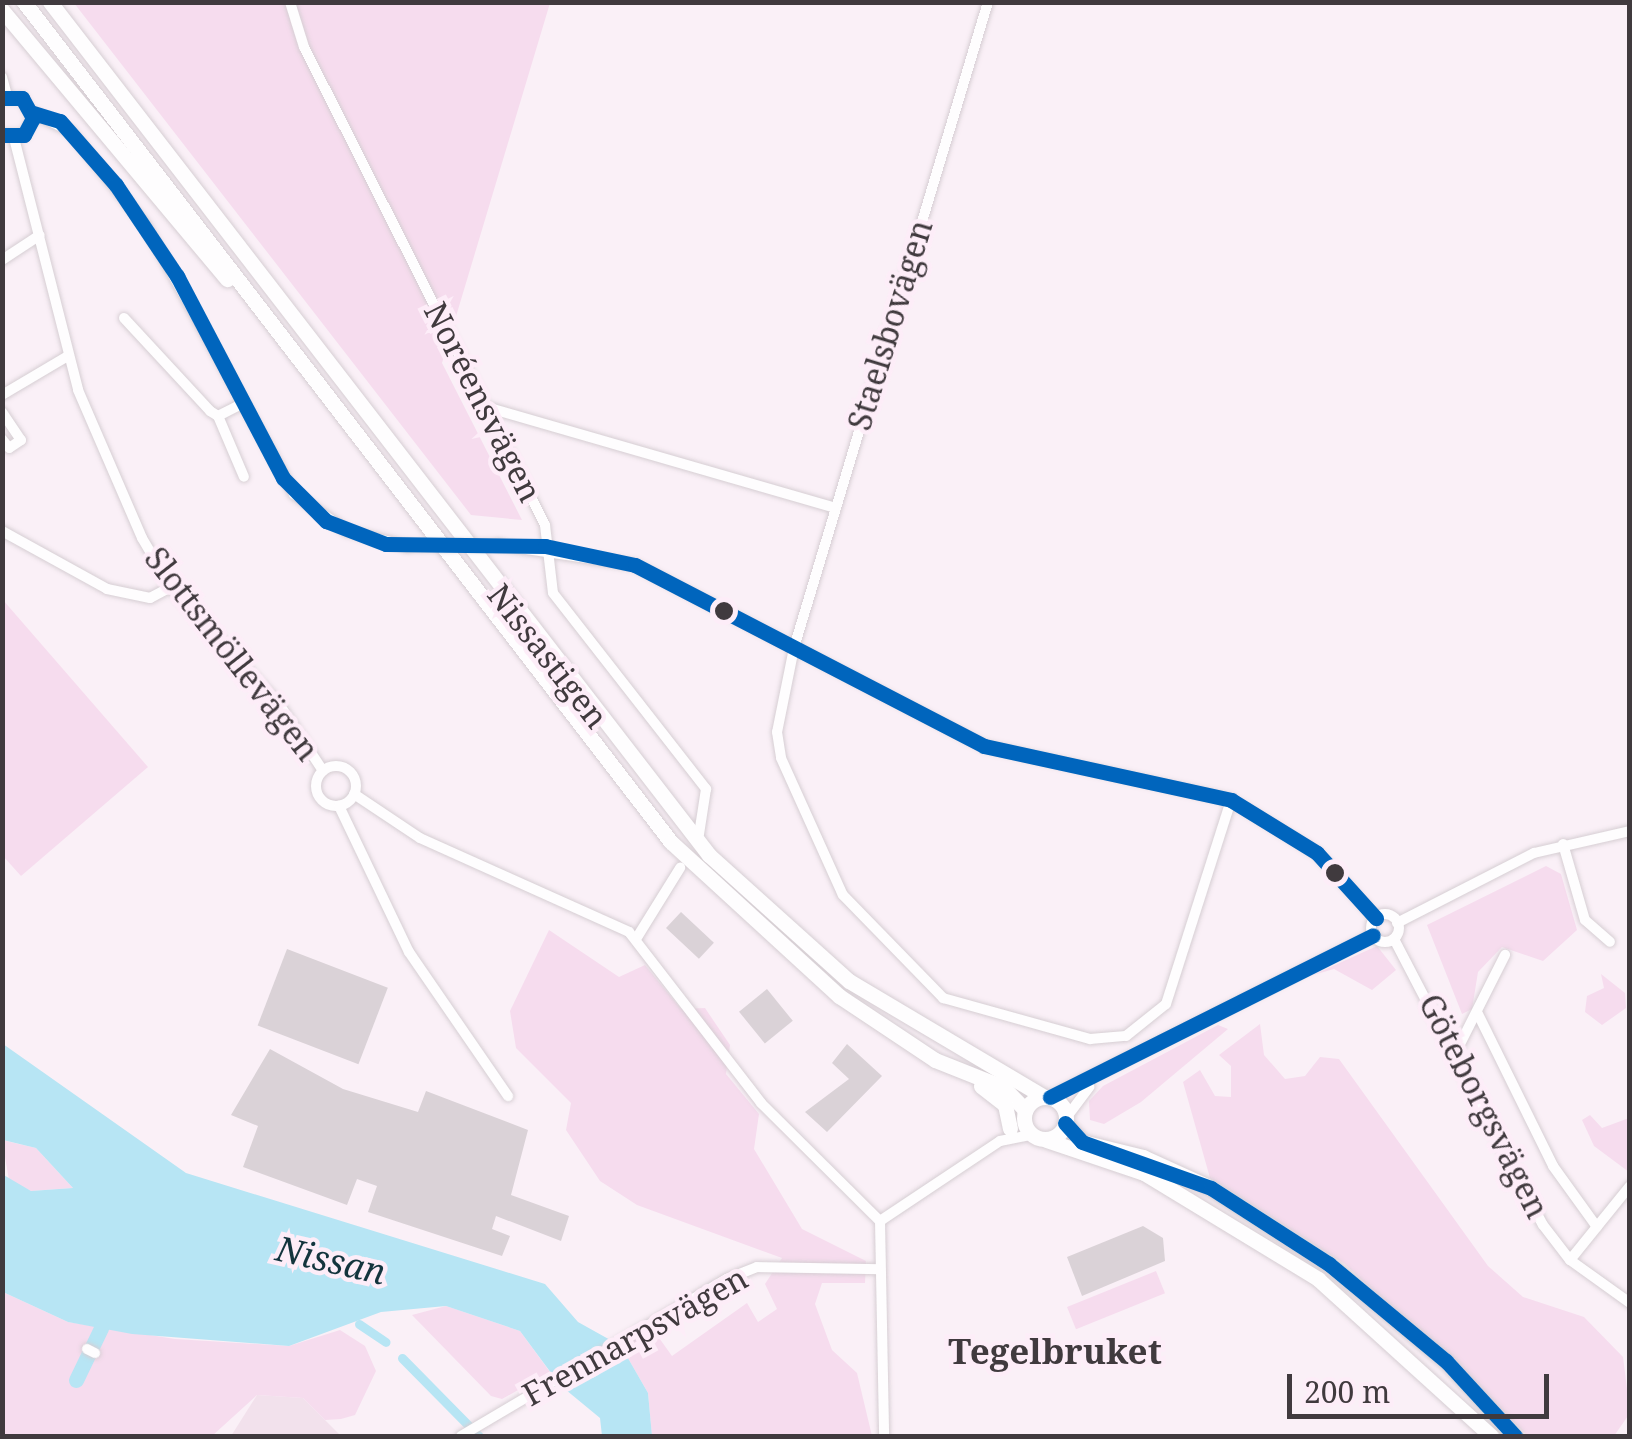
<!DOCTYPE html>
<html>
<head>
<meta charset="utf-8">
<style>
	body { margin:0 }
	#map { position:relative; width:1632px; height:1439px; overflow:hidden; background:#faf0f7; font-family:"Noto Serif",serif }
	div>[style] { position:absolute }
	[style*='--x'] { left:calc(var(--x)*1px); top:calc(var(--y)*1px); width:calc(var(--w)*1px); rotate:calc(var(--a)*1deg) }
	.built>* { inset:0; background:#f2e1ec }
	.green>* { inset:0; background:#f6dcee; transform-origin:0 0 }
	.water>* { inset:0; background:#b7e5f4 }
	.canal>* { height:9px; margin:-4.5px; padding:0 4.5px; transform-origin:4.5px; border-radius:4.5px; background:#b7e5f4 }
	.river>* { height:15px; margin:-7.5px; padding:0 7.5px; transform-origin:7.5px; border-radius:7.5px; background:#b7e5f4 }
	.building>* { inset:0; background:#dad2d7; transform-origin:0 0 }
	.roads { filter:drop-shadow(0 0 2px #d6ced3) drop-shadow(0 0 2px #d6ced3) }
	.minor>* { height:10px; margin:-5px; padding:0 5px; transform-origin:5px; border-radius:5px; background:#fefdfe }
	.minor>.ring { margin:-5px; padding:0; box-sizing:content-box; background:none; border:10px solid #fefdfe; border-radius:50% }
	.highway>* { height:15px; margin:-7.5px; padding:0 7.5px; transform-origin:7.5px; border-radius:7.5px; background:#fefdfe }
	.highway>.ring { margin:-7.5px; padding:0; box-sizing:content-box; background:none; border:15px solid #fefdfe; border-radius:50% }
	.bridges { filter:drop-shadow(0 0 2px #d6ced3) drop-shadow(0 0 2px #d6ced3) }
	.minor-bridge>* { height:10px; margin:-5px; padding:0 5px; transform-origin:5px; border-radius:5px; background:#fefdfe }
	.bus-1>* { height:15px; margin:-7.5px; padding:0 7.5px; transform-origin:7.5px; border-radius:7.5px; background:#0065bd }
	.dots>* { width:28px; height:28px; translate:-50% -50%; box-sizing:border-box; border:5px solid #fdedf8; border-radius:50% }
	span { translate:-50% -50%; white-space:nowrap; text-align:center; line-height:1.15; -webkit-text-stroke:9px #fdedf8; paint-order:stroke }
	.street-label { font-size:32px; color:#403a3e }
	.water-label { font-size:35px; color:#13343d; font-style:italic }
	.neighbourhood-label { font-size:35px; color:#403a3e; font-weight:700 }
	.frame { position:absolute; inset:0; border:5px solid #403a3e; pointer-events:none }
	.scale { position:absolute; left:1287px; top:1374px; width:262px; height:45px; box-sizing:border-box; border:5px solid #403a3e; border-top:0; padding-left:12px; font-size:30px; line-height:35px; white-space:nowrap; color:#403a3e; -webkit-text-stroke:8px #fdedf8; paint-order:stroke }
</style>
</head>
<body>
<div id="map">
	<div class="built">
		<i style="clip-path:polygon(257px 1395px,303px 1398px,341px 1436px,231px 1436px)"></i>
	</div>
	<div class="green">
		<i style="clip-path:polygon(74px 3px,550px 3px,442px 363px,522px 520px,471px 515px)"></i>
		<i style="clip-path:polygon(3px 600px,148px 767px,21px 876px,3px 856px)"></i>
		<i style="clip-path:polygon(1546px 866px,1561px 874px,1577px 930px,1543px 961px,1502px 947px,1478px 972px,1472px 1009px,1462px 1014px,1427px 925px)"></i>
		<i style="clip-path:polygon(549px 930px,619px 977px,645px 965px,681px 1009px,705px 1008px,730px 1045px,726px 1074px,759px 1114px,754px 1149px,802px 1229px,866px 1261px,865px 1283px,822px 1283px,815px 1304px,832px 1350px,857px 1373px,872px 1436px,652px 1436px,648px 1393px,621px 1346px,652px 1328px,672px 1356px,747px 1303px,758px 1322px,777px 1309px,765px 1284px,782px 1258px,637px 1205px,600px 1181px,566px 1130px,571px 1103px,516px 1048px,510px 1011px)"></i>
		<i style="clip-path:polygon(1377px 946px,1396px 970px,1372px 990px,1334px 969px,1313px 975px)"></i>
		<i style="clip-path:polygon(1601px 974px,1625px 993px,1626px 1008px,1602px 1025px,1585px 1012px,1587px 996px,1604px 988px)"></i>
		<i style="clip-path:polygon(1260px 1024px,1264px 1055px,1285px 1079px,1305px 1076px,1320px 1057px,1339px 1059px,1488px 1266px,1523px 1297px,1584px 1317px,1623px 1357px,1630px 1413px,1614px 1436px,1528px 1436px,1345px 1264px,1210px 1178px,1183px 1082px,1200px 1070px,1215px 1096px,1231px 1097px,1231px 1066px,1219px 1055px)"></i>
		<i style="clip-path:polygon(1218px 1025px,1228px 1029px,1141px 1102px,1104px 1124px,1090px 1120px,1089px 1101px,1103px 1086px)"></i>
		<i style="clip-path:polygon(1590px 1115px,1602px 1128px,1629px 1118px,1629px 1172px,1594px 1146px,1582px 1120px)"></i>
		<i style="clip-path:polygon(2px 1140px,36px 1148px,73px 1188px,31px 1191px,9px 1180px)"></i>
		<i style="left:1156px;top:1271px;width:24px;height:96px;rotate:68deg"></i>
		<i style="clip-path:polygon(3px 1292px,68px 1322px,175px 1339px,289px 1346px,340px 1330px,365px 1346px,376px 1371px,355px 1415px,341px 1419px,325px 1420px,303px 1398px,257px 1395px,212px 1436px,3px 1436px)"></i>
		<i style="clip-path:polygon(446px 1306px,520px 1331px,550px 1372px,502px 1399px,491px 1396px,412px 1315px)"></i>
	</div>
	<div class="water">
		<i style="clip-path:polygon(3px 1044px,186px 1173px,545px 1284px,578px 1322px,621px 1346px,648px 1393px,652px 1436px,602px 1436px,600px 1418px,560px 1385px,520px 1331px,446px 1306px,381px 1312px,289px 1346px,132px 1334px,68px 1322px,3px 1292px,2px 1174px,31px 1191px,73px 1188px,36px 1148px,3px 1140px)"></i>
	</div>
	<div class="canal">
		<i style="--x:359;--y:1324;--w:32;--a:34"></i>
		<i style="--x:402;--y:1358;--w:110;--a:45.4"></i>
	</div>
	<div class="river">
		<i style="--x:76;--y:1380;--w:58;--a:-64.3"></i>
	</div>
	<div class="building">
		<i style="left:681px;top:912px;width:45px;height:22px;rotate:43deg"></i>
		<i style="left:287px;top:949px;width:108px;height:82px;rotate:21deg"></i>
		<i style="left:767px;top:989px;width:41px;height:36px;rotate:51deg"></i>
		<i style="clip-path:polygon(847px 1044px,882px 1076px,827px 1132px,805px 1112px,849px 1079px,832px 1063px)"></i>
		<i style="clip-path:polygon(270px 1049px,343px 1089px,418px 1112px,426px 1091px,528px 1130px,511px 1195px,569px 1216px,561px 1241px,496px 1216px,492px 1229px,510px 1236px,502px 1256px,368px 1212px,377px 1186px,357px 1179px,347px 1205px,243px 1167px,258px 1126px,231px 1115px)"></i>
		<i style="clip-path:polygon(1143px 1226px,1163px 1238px,1165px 1261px,1082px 1296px,1067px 1257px)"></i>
	</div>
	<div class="roads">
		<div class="minor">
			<i style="--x:290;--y:2;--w:47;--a:72.7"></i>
			<i style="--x:304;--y:47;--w:535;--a:63.24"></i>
			<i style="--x:545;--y:525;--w:68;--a:83.3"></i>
			<i style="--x:553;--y:593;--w:249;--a:52"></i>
			<i style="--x:706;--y:789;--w:46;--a:98.8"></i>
			<i style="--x:988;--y:2;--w:675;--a:106.72"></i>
			<i style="--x:794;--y:648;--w:86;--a:101.4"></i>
			<i style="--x:777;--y:732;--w:26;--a:81"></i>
			<i style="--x:781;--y:758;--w:150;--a:65.7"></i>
			<i style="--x:843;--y:895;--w:144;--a:45.8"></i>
			<i style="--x:943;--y:998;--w:153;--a:15.6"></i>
			<i style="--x:1090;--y:1039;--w:36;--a:-5"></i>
			<i style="--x:1126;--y:1036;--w:51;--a:-38.7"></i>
			<i style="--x:1166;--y:1004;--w:214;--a:-72.3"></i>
			<i style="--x:2;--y:77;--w:20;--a:75"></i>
			<i style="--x:2;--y:98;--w:20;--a:0"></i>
			<i style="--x:22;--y:98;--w:23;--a:61"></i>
			<i style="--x:33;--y:118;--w:19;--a:118"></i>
			<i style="--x:24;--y:135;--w:22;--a:180"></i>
			<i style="--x:33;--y:113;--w:41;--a:25.9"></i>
			<i style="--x:70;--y:131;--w:122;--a:51.3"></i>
			<i style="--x:146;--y:226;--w:306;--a:61.1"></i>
			<i style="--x:294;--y:494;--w:65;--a:34.9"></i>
			<i style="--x:347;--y:531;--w:62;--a:14"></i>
			<i style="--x:14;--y:138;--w:260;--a:75.7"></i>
			<i style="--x:78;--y:390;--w:161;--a:66.6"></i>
			<i style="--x:142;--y:538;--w:57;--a:59.4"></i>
			<i style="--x:171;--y:587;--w:159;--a:47.3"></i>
			<i style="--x:279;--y:704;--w:80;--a:56.7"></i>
			<i style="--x:2;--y:260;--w:45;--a:-33.3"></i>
			<i style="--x:124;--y:318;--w:127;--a:47.2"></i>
			<i style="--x:210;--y:411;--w:9;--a:32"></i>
			<i style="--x:218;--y:416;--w:29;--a:-27"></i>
			<i style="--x:2;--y:395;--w:77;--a:-30.6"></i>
			<i style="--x:486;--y:407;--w:364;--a:16.1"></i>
			<i style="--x:2;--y:412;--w:34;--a:56"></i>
			<i style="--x:21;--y:440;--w:14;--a:146"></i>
			<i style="--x:9;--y:448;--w:11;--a:-128"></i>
			<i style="--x:218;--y:416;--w:66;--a:66.9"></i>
			<i style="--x:2;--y:531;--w:120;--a:28.9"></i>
			<i style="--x:107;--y:589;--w:44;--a:11.8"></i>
			<i style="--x:150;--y:598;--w:24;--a:-28"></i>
			<i style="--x:499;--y:545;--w:137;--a:8.4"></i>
			<i style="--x:635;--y:565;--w:393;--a:27.4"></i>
			<i style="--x:984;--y:746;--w:253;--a:12.3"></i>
			<i style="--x:1231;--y:800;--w:101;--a:31.6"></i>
			<i style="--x:1317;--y:853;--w:88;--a:47.8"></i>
			<i class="ring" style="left:316px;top:766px;width:30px;height:30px"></i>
			<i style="--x:354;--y:794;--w:79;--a:33.7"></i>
			<i style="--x:420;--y:838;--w:229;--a:24.2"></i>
			<i style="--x:629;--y:932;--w:216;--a:52.3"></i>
			<i style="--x:761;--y:1103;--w:168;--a:44.8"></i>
			<i style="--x:339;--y:806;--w:162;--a:64.4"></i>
			<i style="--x:409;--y:952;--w:175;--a:55.5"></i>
			<i style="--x:1563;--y:844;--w:79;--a:73.9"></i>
			<i style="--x:1585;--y:920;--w:33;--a:41"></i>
			<i class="ring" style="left:1371px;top:914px;width:18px;height:18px"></i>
			<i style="--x:1397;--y:923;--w:154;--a:-27.1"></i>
			<i style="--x:1534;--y:853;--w:98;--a:-12.9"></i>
			<i style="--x:636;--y:939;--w:84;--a:-58.2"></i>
			<i style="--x:1394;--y:939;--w:322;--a:62.5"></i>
			<i style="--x:1543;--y:1225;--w:44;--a:52.4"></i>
			<i style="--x:1570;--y:1260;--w:74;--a:35.6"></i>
			<i style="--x:1478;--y:1014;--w:169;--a:63.7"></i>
			<i style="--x:1553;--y:1166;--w:75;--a:54.2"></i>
			<i style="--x:1456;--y:1052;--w:109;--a:-63.2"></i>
			<i style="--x:1050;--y:1097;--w:361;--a:-26.6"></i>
			<i style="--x:1066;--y:1118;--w:39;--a:-53"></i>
			<i style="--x:880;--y:1221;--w:215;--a:88.9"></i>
			<i style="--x:880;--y:1221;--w:144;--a:-33.7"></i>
			<i style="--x:1000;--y:1141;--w:33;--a:-11"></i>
			<i style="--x:1570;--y:1260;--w:95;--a:-51"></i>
			<i style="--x:87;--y:1349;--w:9;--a:27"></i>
			<i style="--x:461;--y:1436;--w:309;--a:-30.6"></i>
			<i style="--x:727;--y:1279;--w:32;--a:-22"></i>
			<i style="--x:757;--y:1267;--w:120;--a:1"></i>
		</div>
		<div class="highway">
			<i style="--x:24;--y:2;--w:1060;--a:52.4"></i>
			<i style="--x:671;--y:842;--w:228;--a:42.5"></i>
			<i style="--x:839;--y:996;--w:115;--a:33.7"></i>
			<i style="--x:935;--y:1060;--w:73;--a:21.7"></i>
			<i style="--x:1003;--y:1087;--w:32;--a:46"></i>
			<i style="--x:50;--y:2;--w:1078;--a:52.31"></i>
			<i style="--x:709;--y:855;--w:188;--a:42"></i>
			<i style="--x:849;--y:981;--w:227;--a:30.7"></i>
			<i style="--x:2;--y:10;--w:351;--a:50.1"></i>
			<i style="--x:981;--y:1086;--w:31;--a:38"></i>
			<i style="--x:1005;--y:1105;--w:24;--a:78"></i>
			<i class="ring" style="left:1024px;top:1097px;width:27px;height:27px"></i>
			<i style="--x:1065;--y:1123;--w:25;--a:48"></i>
			<i style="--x:1082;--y:1142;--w:63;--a:13.8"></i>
			<i style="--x:1143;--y:1157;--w:75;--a:24.5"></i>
			<i style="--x:1211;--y:1188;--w:140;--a:32.8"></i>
			<i style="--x:1329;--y:1264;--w:152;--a:39.7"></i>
			<i style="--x:1446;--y:1361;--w:102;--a:47.4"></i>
			<i style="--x:1046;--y:1140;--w:103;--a:18.6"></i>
			<i style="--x:1144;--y:1173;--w:204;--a:31.3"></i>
			<i style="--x:1318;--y:1279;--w:234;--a:42.2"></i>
		</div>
	</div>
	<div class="bridges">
		<div class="minor-bridge">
			<i style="--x:407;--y:546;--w:92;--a:-0.6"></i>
		</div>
	</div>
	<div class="bus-1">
		<i style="--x:2;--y:98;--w:20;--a:0"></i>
		<i style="--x:22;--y:98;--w:23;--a:61"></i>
		<i style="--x:33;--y:118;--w:19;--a:118"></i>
		<i style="--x:24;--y:135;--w:22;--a:180"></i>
		<i style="--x:33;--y:113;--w:28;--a:17"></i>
		<i style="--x:60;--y:121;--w:85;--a:48.8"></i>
		<i style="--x:116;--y:185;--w:110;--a:56.2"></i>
		<i style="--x:177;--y:276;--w:228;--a:62.3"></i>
		<i style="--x:283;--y:478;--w:61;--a:45"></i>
		<i style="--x:326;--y:521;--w:64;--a:21"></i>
		<i style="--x:386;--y:544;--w:159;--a:0.7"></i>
		<i style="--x:545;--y:546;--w:92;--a:11.9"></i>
		<i style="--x:635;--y:565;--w:393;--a:27.4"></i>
		<i style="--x:984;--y:746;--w:253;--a:12.3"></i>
		<i style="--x:1231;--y:800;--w:101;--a:31.6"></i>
		<i style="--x:1317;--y:853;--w:88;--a:47.8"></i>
		<i style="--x:1050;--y:1097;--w:361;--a:-26.6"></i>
		<i style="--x:1065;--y:1123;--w:25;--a:48"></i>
		<i style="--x:1082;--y:1142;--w:137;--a:19.6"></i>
		<i style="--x:1211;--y:1188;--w:140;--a:32.8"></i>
		<i style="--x:1329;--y:1264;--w:152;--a:39.7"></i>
		<i style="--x:1446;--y:1361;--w:102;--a:47.4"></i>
	</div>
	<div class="dots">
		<i style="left:724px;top:611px;background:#403a3e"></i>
		<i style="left:1335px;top:873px;background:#403a3e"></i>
	</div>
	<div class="street-label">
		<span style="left:890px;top:325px;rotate:-73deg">Staelsbovägen</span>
		<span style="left:483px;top:402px;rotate:63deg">Noréensvägen</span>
		<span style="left:232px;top:654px;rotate:52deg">Slottsmöllevägen</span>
		<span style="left:548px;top:656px;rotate:52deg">Nissastigen</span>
		<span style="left:1484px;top:1106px;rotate:63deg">Göteborgsvägen</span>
		<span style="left:635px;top:1336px;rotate:-29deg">Frennarpsvägen</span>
	</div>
	<div class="water-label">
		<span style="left:331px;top:1260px;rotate:13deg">Nissan</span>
	</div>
	<div class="neighbourhood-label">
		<span style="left:1055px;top:1351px">Tegelbruket</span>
	</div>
	<div class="frame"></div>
	<div class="scale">200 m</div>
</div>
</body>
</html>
